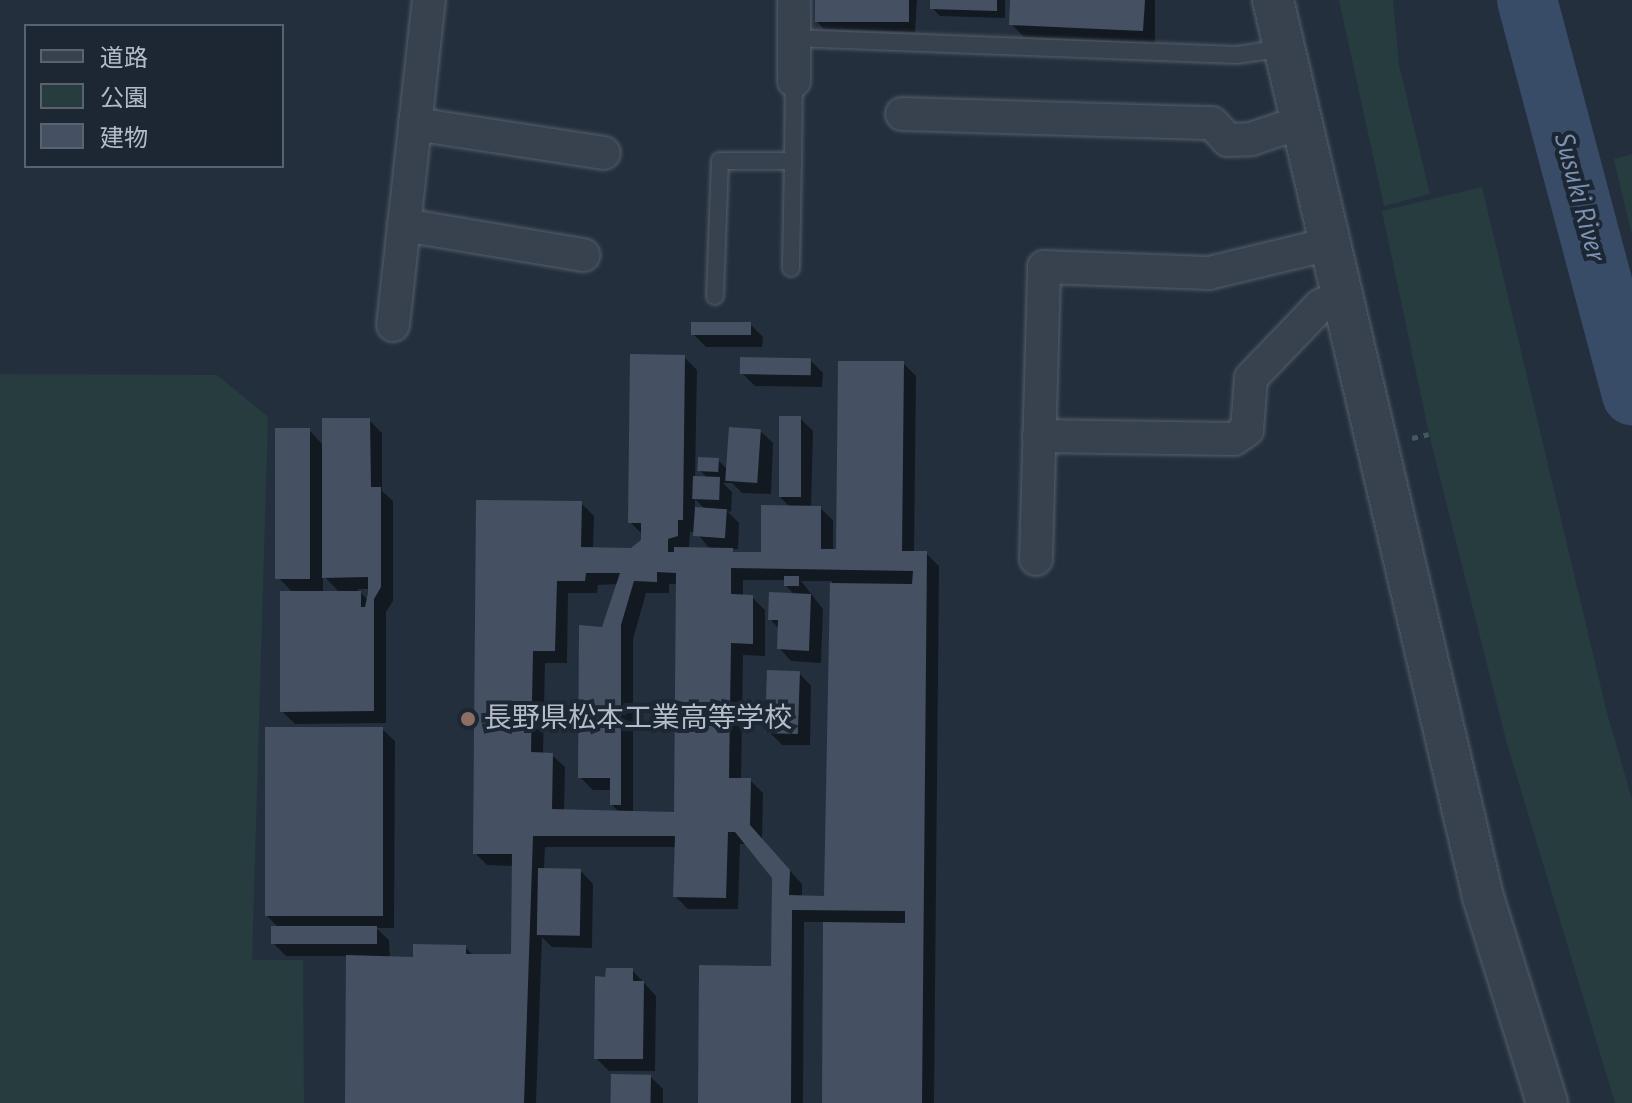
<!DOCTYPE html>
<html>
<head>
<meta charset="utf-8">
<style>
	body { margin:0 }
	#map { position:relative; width:1632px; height:1103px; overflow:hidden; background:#242f3e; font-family:"Alegreya Sans","Noto Sans JP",sans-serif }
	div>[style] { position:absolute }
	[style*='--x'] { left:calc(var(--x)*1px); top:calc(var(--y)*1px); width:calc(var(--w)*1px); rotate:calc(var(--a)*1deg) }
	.green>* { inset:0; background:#263c3f }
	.shadow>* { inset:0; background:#0007 }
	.river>* { height:60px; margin:-30px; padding:0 30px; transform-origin:30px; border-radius:30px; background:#394c67 }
	.building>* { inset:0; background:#455162; transform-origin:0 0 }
	.path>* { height:5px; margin-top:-2.5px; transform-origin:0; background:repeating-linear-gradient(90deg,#44595c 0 6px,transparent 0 12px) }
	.roads { filter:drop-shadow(0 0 2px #565f6c) drop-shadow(0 0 2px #565f6c) }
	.service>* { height:16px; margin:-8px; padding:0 8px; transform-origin:8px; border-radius:8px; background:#38414e }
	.minor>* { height:32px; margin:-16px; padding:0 16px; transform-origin:16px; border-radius:16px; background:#38414e }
	.tertiary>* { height:40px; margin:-20px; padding:0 20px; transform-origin:20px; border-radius:20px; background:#38414e }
	.dots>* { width:22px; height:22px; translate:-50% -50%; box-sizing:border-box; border:4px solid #1d2633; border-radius:50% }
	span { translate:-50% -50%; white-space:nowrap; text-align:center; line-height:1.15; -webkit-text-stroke:8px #1d2633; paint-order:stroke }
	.poi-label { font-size:28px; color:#b4bcc9 }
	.left { translate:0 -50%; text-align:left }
	.water-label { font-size:30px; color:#7c92b1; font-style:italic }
	.legend { position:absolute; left:24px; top:24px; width:260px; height:144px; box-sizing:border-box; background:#1d2633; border:2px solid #59626f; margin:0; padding:10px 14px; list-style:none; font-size:24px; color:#b4bcc9 }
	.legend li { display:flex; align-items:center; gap:16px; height:40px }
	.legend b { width:40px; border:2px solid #59626f }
</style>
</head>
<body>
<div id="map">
	<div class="green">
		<i style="clip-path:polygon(1339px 0,1393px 0,1399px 65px,1430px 194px,1384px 206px)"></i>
		<i style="clip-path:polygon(1632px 154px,1632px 236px,1614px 159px)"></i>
		<i style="clip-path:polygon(1482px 187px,1607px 713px,1632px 799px,1632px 1103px,1615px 1103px,1507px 744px,1429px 434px,1382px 211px)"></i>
		<i style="clip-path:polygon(0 374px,217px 375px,268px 417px,252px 960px,303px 960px,304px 1103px,0 1103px)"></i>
	</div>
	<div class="shadow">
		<i style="clip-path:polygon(817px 0,917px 0,915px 32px,824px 29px,816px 21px)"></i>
		<i style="clip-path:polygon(932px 0,1005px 0,1005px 18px,940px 16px,932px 8px)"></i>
		<i style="clip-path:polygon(1012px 0,1155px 0,1155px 43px,1024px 37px,1011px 24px)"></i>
		<i style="clip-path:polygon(750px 324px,763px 337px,762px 347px,706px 347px,693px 334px)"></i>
		<i style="clip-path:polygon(evenodd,684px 357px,697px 370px,695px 479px,708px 479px,700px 470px,718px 460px,729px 471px,760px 431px,773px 443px,771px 494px,742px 493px,732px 483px,723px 483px,732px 492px,731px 512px,727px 511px,739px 523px,738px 549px,731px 549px,736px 554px,763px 554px,790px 507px,779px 496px,800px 418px,813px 431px,811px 508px,820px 508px,833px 520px,833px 551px,838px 551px,903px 363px,916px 376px,914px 553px,926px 553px,939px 566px,934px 1103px,824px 1103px,825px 922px,804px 922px,803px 1103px,700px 1103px,773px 968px,774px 877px,747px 844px,740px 844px,738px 909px,688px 909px,675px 896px,677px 847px,545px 847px,544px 870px,581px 871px,593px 884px,592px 948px,552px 947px,542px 937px,536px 1103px,347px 1103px,348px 956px,286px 956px,273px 943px,279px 928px,266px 915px,382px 729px,395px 741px,394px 928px,376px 928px,389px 940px,390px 958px,415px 959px,465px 947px,474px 956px,513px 956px,513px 866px,487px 865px,475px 853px,478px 502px,581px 503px,594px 516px,593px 549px,632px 550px,643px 541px,643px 535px,630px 522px,684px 357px,695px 499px,706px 510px,695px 509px,695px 499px,684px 357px,690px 532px,696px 532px,710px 549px,689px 549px,690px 532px,684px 357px,743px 580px,786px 580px,786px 586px,796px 596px,770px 619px,779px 629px,779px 648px,791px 661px,821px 663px,823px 609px,801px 581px,832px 581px,826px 898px,802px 897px,802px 884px,762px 840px,763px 793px,750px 780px,741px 780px,743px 655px,765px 656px,765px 610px,752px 597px,743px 597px,743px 580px,684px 357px,618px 584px,604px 629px,580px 777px,593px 790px,612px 790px,612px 805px,620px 813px,564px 811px,565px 767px,552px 755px,543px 754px,545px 663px,567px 663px,568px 593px,597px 593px,598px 585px,618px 584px,684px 357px,669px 584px,678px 584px,676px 814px,633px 813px,633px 639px,646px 593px,669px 593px,669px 584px)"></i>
		<i style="clip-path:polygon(810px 360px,823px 373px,822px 387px,755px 386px,742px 373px)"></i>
		<i style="clip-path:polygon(evenodd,369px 420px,382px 433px,382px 491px,393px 501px,393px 601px,386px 612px,386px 723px,295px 724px,282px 711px,293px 593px,279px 578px,309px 430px,324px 446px,369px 420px,323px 575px,340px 593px,323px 593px,323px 575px,369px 420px,357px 589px,369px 589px,368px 600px,357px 589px)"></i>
		<i style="clip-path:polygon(799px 673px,811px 686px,810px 745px,782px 745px,769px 732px)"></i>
		<i style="clip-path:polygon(632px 970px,656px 996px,655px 1071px,609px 1071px,596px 1058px,607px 979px)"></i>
		<i style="clip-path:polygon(651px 1077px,663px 1089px,663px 1103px,613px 1103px)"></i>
	</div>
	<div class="river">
		<i style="--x:1527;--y:0;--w:409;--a:75.1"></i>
	</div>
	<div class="building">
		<i style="left:815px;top:0;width:94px;height:22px"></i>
		<i style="clip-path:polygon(930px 0,997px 0,997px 11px,930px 9px)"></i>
		<i style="clip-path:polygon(1010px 0,1145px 0,1143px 31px,1009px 25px)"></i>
		<i style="left:691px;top:322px;width:60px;height:13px"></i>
		<i style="clip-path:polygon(evenodd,630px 354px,685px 355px,683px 520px,678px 520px,678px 536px,668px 539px,668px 552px,674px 552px,674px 547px,733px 548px,733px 552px,761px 552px,761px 505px,821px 506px,821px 549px,836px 549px,838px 361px,904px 361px,902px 551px,927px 551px,922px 1103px,822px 1103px,823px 922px,905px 923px,905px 911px,792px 910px,791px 1103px,698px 1103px,699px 965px,771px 966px,772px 878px,735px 832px,728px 832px,726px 898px,673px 897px,675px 836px,533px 836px,524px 1103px,345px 1103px,346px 955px,413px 957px,413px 944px,466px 945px,466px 954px,511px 954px,512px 854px,473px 854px,476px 500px,582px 501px,581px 547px,631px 548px,641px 540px,641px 523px,628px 523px,630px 354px,731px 568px,913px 571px,912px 584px,830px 583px,824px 896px,789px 895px,790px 870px,750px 825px,751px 778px,729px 778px,731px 643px,753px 644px,753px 595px,731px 594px,731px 568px,630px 354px,657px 572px,676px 573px,674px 812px,552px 809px,553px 753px,531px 752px,533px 651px,555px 651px,557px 581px,585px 581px,586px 573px,620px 573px,602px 627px,579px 625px,578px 778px,610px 778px,610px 805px,621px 805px,621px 625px,634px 581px,657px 582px,657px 572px)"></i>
		<i style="left:740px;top:357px;width:71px;height:17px;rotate:1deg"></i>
		<i style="left:779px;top:416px;width:22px;height:81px"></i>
		<i style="clip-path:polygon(322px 418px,370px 418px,371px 487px,381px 487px,381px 587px,374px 599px,374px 711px,280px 712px,280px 591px,361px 591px,361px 607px,365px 607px,368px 593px,368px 577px,322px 578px)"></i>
		<i style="left:729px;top:427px;width:32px;height:54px;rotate:4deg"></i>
		<i style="left:275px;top:428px;width:35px;height:151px"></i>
		<i style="left:698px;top:457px;width:21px;height:14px;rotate:3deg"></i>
		<i style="left:693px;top:476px;width:27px;height:23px;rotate:2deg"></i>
		<i style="left:695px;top:507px;width:32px;height:29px;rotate:4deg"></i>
		<i style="left:784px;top:576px;width:15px;height:10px"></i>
		<i style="clip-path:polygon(769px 592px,811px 594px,809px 651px,777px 649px,778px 620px,768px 620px)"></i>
		<i style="left:767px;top:670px;width:33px;height:63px;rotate:2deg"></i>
		<i style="left:265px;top:727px;width:118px;height:189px"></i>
		<i style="left:538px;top:868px;width:43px;height:67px;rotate:1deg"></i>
		<i style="left:271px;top:926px;width:106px;height:18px"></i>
		<i style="clip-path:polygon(606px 968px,633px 968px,633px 981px,644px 981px,643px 1059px,594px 1059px,595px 976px,605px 977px)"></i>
		<i style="left:611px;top:1074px;width:40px;height:29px;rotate:1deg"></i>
	</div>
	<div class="path">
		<i style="--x:1412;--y:438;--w:17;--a:-13"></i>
	</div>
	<div class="roads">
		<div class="service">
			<i style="--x:792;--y:38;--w:445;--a:2.2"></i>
			<i style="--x:1237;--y:55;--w:48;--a:-8.5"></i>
			<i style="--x:793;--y:161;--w:80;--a:-89.3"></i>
			<i style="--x:715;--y:296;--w:135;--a:-87.9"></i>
			<i style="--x:720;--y:161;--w:73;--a:0"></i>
			<i style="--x:793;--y:161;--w:107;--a:91.1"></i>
		</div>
		<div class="minor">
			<i style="--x:794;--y:0;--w:81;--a:90"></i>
			<i style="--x:902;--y:114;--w:310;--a:1.7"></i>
			<i style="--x:1212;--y:123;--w:23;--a:47"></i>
			<i style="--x:1228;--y:140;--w:23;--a:-2"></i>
			<i style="--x:1251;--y:139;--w:54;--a:-18.4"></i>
			<i style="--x:415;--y:124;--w:191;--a:8.7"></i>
			<i style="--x:404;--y:225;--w:182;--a:9.5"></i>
			<i style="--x:393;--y:325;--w:327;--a:-83.7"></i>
			<i style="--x:1039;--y:436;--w:195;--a:0.9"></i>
			<i style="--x:1234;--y:439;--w:16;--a:-35"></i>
			<i style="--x:1247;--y:430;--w:52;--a:-85.6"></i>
			<i style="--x:1251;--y:378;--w:100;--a:-46.2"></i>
			<i style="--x:1320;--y:306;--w:25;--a:-27"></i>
			<i style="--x:1036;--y:559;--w:292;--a:-88.4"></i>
			<i style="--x:1044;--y:267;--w:165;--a:2.1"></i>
			<i style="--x:1209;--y:273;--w:124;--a:-13.5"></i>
		</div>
		<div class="tertiary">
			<i style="--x:1273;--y:0;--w:921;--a:76.82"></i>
			<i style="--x:1483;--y:897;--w:216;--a:72.7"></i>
		</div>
	</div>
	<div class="dots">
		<i style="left:468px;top:719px;background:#8d6e63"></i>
	</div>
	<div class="poi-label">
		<span class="left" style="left:484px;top:719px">長野県松本工業高等学校</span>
	</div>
	<div class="water-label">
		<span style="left:1580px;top:197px;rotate:75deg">Susuki River</span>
	</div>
	<ul class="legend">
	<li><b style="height:10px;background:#38414e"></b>道路</li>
	<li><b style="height:22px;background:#263c3f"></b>公園</li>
	<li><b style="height:22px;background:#455162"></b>建物</li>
	</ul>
</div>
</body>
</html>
